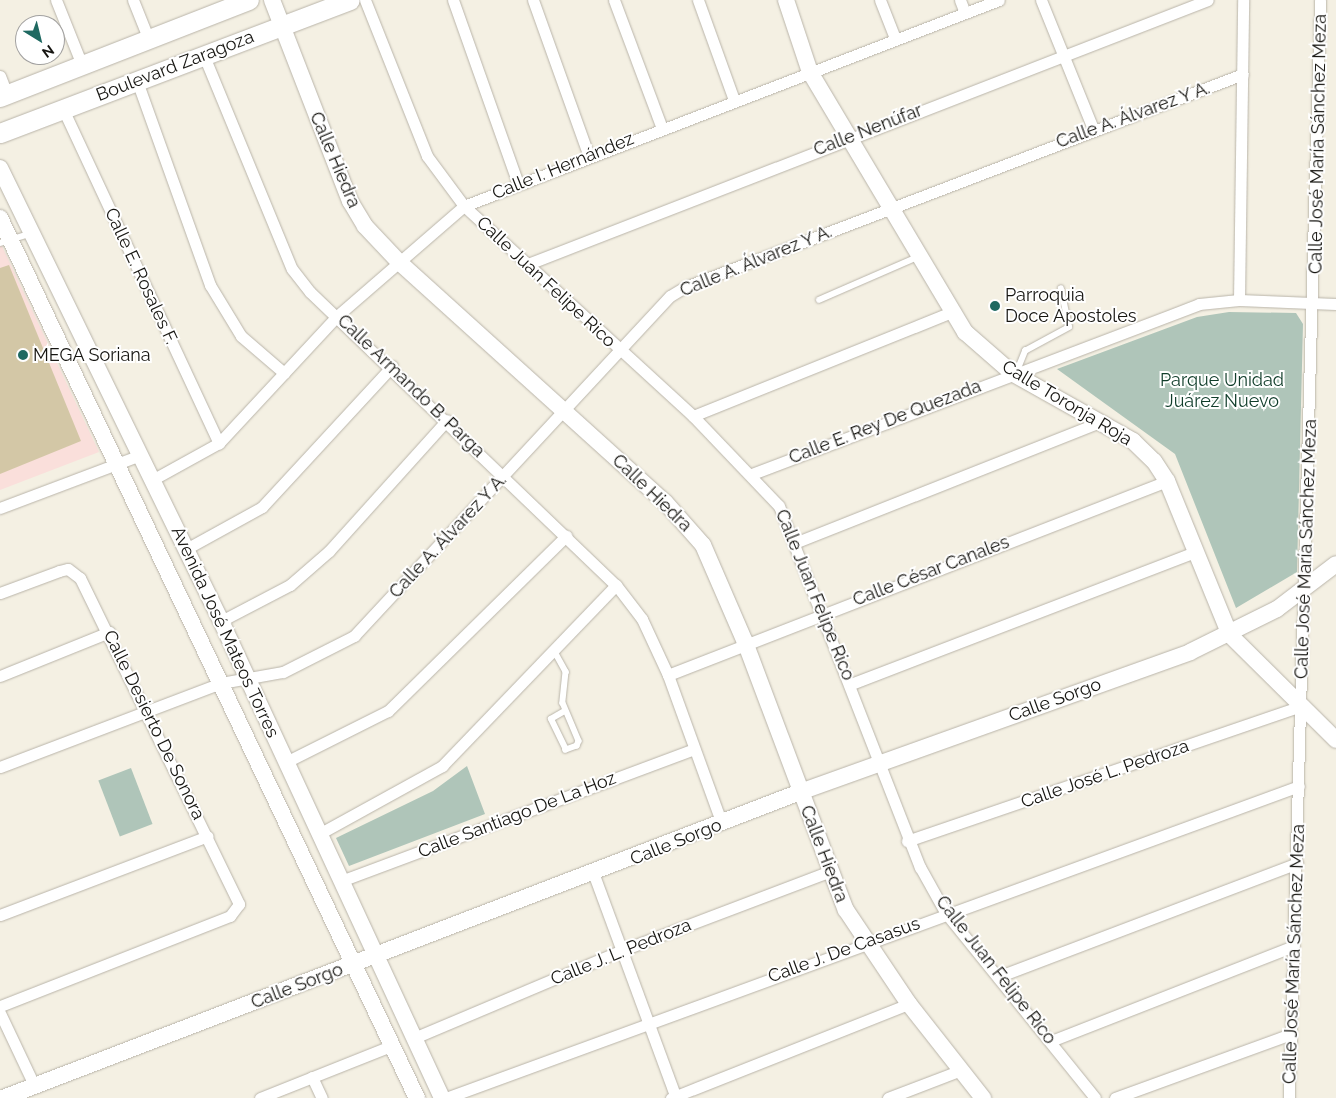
<!DOCTYPE html>
<html>
<head>
<meta charset="utf-8">
<style>
	body { margin:0 }
	#map { position:relative; width:1336px; height:1098px; overflow:hidden; background:#f4f0e3; font-family:Raleway,sans-serif }
	div>[style] { position:absolute }
	[style*='--x'] { left:calc(var(--x)*1px); top:calc(var(--y)*1px); width:calc(var(--w)*1px); rotate:calc(var(--a)*1deg) }
	.commercial>* { inset:0; background:#fadfdb }
	.green>* { inset:0; background:#afc5b9; transform-origin:0 0 }
	.building>* { inset:0; background:#d3c7a6 }
	.roads { filter:drop-shadow(0 0 1px #b9b4a9) drop-shadow(0 0 1px #b9b4a9) }
	.lane>* { height:5.5px; margin:-2.75px; padding:0 2.75px; transform-origin:2.75px; border-radius:2.75px; background:#fff }
	.street>* { height:11px; margin:-5.5px; padding:0 5.5px; transform-origin:5.5px; border-radius:5.5px; background:#fff }
	.secondary>* { height:16px; margin:-8px; padding:0 8px; transform-origin:8px; border-radius:8px; background:#fff }
	.primary>* { height:19px; margin:-9.5px; padding:0 9.5px; transform-origin:9.5px; border-radius:9.5px; background:#fff }
	.dots>* { width:14px; height:14px; translate:-50% -50%; box-sizing:border-box; border:2px solid #fff; border-radius:50% }
	span { translate:-50% -50%; white-space:nowrap; text-align:center; line-height:1.15; -webkit-text-stroke:4px #fff; paint-order:stroke }
	.street-label { font-size:18px; color:#161511 }
	.poi-label { font-size:18px; color:#161511 }
	.left { translate:0 -50%; text-align:left }
	.park-label { font-size:18px; color:#103d2a }
	.north { position:absolute; left:15px; top:15px; width:50px; height:50px; box-sizing:border-box; background:#fff; border:1px solid #a2a1a0; border-radius:50%; rotate:144deg; font-size:14px; font-weight:700; line-height:20px; text-align:center; color:#161511 }
	.north::after { content:''; display:block; margin:auto; width:18px; height:22px; background:#1f6961; clip-path:polygon(50% 0,100% 100%,50% 72%,0 100%) }
</style>
</head>
<body>
<div id="map">
	<div class="commercial">
		<i style="clip-path:polygon(0 242px,99px 452px,0 490px)"></i>
	</div>
	<div class="green">
		<i style="clip-path:polygon(1229px 312px,1296px 313px,1303px 324px,1297px 572px,1236px 608px,1175px 454px,1057px 369px,1197px 317px)"></i>
		<i style="clip-path:polygon(467px 766px,485px 814px,349px 866px,336px 838px,433px 791px)"></i>
		<i style="left:131px;top:768px;width:60px;height:35px;rotate:69deg"></i>
	</div>
	<div class="building">
		<i style="clip-path:polygon(9px 265px,81px 441px,0 474px,0 268px)"></i>
	</div>
	<div class="roads">
		<div class="lane">
			<i style="--x:0;--y:243;--w:31;--a:-17"></i>
			<i style="--x:819;--y:300;--w:108;--a:-23.5"></i>
			<i style="--x:1017;--y:371;--w:22;--a:-68"></i>
			<i style="--x:1025;--y:351;--w:50;--a:-28.6"></i>
			<i style="--x:1069;--y:327;--w:39;--a:-102"></i>
			<i style="--x:554;--y:650;--w:25;--a:61"></i>
			<i style="--x:566;--y:672;--w:31;--a:96"></i>
			<i style="--x:563;--y:703;--w:41;--a:67.2"></i>
			<i style="--x:579;--y:741;--w:5;--a:112"></i>
			<i style="--x:577;--y:746;--w:12;--a:160"></i>
			<i style="--x:566;--y:750;--w:34;--a:-116"></i>
			<i style="--x:551;--y:719;--w:16;--a:-30"></i>
		</div>
		<div class="street">
			<i style="--x:56;--y:0;--w:70;--a:68.2"></i>
			<i style="--x:133;--y:0;--w:43;--a:68.2"></i>
			<i style="--x:365;--y:0;--w:168;--a:68.3"></i>
			<i style="--x:427;--y:156;--w:62;--a:53.5"></i>
			<i style="--x:464;--y:206;--w:311;--a:42.5"></i>
			<i style="--x:693;--y:416;--w:124;--a:46.3"></i>
			<i style="--x:779;--y:506;--w:388;--a:68.7"></i>
			<i style="--x:920;--y:867;--w:51;--a:60.9"></i>
			<i style="--x:945;--y:912;--w:239;--a:51.1"></i>
			<i style="--x:453;--y:0;--w:195;--a:70.5"></i>
			<i style="--x:533;--y:0;--w:166;--a:70.3"></i>
			<i style="--x:614;--y:0;--w:134;--a:69.5"></i>
			<i style="--x:698;--y:0;--w:106;--a:70.2"></i>
			<i style="--x:880;--y:0;--w:41;--a:68.5"></i>
			<i style="--x:960;--y:0;--w:14;--a:69"></i>
			<i style="--x:1041;--y:0;--w:139;--a:68"></i>
			<i style="--x:204;--y:56;--w:230;--a:67.6"></i>
			<i style="--x:292;--y:269;--w:29;--a:52"></i>
			<i style="--x:310;--y:292;--w:424;--a:43.8"></i>
			<i style="--x:616;--y:585;--w:43;--a:52.6"></i>
			<i style="--x:642;--y:619;--w:62;--a:65.1"></i>
			<i style="--x:668;--y:675;--w:158;--a:70.1"></i>
			<i style="--x:0;--y:76;--w:19;--a:69"></i>
			<i style="--x:137;--y:81;--w:217;--a:70.3"></i>
			<i style="--x:210;--y:285;--w:60;--a:58.7"></i>
			<i style="--x:241;--y:336;--w:57;--a:40.7"></i>
			<i style="--x:63;--y:109;--w:369;--a:65"></i>
			<i style="--x:528;--y:264;--w:729;--a:-21.22"></i>
			<i style="--x:1239;--y:300;--w:300;--a:-89.2"></i>
			<i style="--x:693;--y:416;--w:279;--a:-21.9"></i>
			<i style="--x:752;--y:474;--w:478;--a:-20.8"></i>
			<i style="--x:1199;--y:304;--w:40;--a:-5.7"></i>
			<i style="--x:1239;--y:300;--w:97;--a:2.4"></i>
			<i style="--x:152;--y:480;--w:77;--a:-28.9"></i>
			<i style="--x:219;--y:443;--w:173;--a:-47.1"></i>
			<i style="--x:337;--y:316;--w:168;--a:-40.9"></i>
			<i style="--x:464;--y:206;--w:573;--a:-21.06"></i>
			<i style="--x:0;--y:508;--w:150;--a:-20.7"></i>
			<i style="--x:797;--y:542;--w:326;--a:-21.6"></i>
			<i style="--x:186;--y:549;--w:87;--a:-28.9"></i>
			<i style="--x:262;--y:507;--w:192;--a:-47.3"></i>
			<i style="--x:0;--y:593;--w:63;--a:-20.4"></i>
			<i style="--x:59;--y:571;--w:9;--a:-13"></i>
			<i style="--x:68;--y:569;--w:15;--a:37"></i>
			<i style="--x:80;--y:578;--w:363;--a:64"></i>
			<i style="--x:239;--y:904;--w:15;--a:127"></i>
			<i style="--x:230;--y:916;--w:247;--a:158.6"></i>
			<i style="--x:221;--y:621;--w:78;--a:-27.6"></i>
			<i style="--x:290;--y:585;--w:52;--a:-41.1"></i>
			<i style="--x:329;--y:551;--w:176;--a:-48"></i>
			<i style="--x:668;--y:675;--w:535;--a:-21.24"></i>
			<i style="--x:0;--y:676;--w:118;--a:-22"></i>
			<i style="--x:851;--y:684;--w:368;--a:-21"></i>
			<i style="--x:286;--y:762;--w:114;--a:-26.6"></i>
			<i style="--x:388;--y:711;--w:250;--a:-44.5"></i>
			<i style="--x:0;--y:767;--w:236;--a:-20.8"></i>
			<i style="--x:221;--y:683;--w:63;--a:-10.1"></i>
			<i style="--x:283;--y:672;--w:80;--a:-26.9"></i>
			<i style="--x:354;--y:636;--w:464;--a:-47.1"></i>
			<i style="--x:670;--y:296;--w:17;--a:-31"></i>
			<i style="--x:685;--y:287;--w:597;--a:-20.89"></i>
			<i style="--x:319;--y:834;--w:141;--a:-28.9"></i>
			<i style="--x:442;--y:766;--w:251;--a:-46.1"></i>
			<i style="--x:907;--y:841;--w:417;--a:-18.9"></i>
			<i style="--x:594;--y:875;--w:238;--a:69.8"></i>
			<i style="--x:341;--y:881;--w:377;--a:-20.5"></i>
			<i style="--x:0;--y:915;--w:222;--a:-20.8"></i>
			<i style="--x:1000;--y:976;--w:318;--a:-20.8"></i>
			<i style="--x:0;--y:1013;--w:82;--a:64.7"></i>
			<i style="--x:414;--y:1038;--w:224;--a:-22.9"></i>
			<i style="--x:620;--y:951;--w:226;--a:-20.8"></i>
			<i style="--x:1051;--y:1041;--w:261;--a:-21.4"></i>
			<i style="--x:312;--y:1077;--w:23;--a:65"></i>
			<i style="--x:260;--y:1098;--w:141;--a:-21.7"></i>
			<i style="--x:446;--y:1098;--w:908;--a:-20.09"></i>
			<i style="--x:671;--y:1098;--w:256;--a:-21.6"></i>
			<i style="--x:888;--y:1098;--w:78;--a:-21"></i>
			<i style="--x:1115;--y:1098;--w:187;--a:-20"></i>
			<i style="--x:1289;--y:1098;--w:1098;--a:-88.38"></i>
		</div>
		<div class="secondary">
			<i style="--x:272;--y:0;--w:216;--a:68.8"></i>
			<i style="--x:350;--y:201;--w:29;--a:59"></i>
			<i style="--x:365;--y:226;--w:50;--a:46.6"></i>
			<i style="--x:399;--y:262;--w:358;--a:42.1"></i>
			<i style="--x:665;--y:502;--w:57;--a:48.5"></i>
			<i style="--x:703;--y:545;--w:106;--a:66.6"></i>
			<i style="--x:745;--y:642;--w:286;--a:69.4"></i>
			<i style="--x:846;--y:910;--w:113;--a:56.2"></i>
			<i style="--x:909;--y:1004;--w:120;--a:51.8"></i>
			<i style="--x:786;--y:0;--w:76;--a:71.6"></i>
			<i style="--x:810;--y:72;--w:303;--a:59.2"></i>
			<i style="--x:965;--y:332;--w:62;--a:41.1"></i>
			<i style="--x:1012;--y:373;--w:139;--a:29.3"></i>
			<i style="--x:1133;--y:441;--w:29;--a:44"></i>
			<i style="--x:1154;--y:461;--w:24;--a:57"></i>
			<i style="--x:1167;--y:481;--w:166;--a:67.8"></i>
			<i style="--x:1230;--y:635;--w:149;--a:44.7"></i>
			<i style="--x:0;--y:168;--w:504;--a:63.99"></i>
			<i style="--x:221;--y:621;--w:526;--a:65.14"></i>
			<i style="--x:0;--y:218;--w:974;--a:64.65"></i>
			<i style="--x:3;--y:1098;--w:854;--a:-21"></i>
			<i style="--x:800;--y:792;--w:414;--a:-19.7"></i>
			<i style="--x:1190;--y:652;--w:97;--a:-26.3"></i>
			<i style="--x:1277;--y:609;--w:74;--a:-37.3"></i>
		</div>
		<div class="primary">
			<i style="--x:0;--y:97;--w:267;--a:-21.3"></i>
			<i style="--x:0;--y:133;--w:374;--a:-20.8"></i>
		</div>
	</div>
	<div class="dots">
		<i style="left:995px;top:306px;background:#1f6961"></i>
		<i style="left:23px;top:355px;background:#1f6961"></i>
	</div>
	<div class="street-label">
		<span style="left:175px;top:66px;rotate:-21deg">Boulevard Zaragoza</span>
		<span style="left:1133px;top:115px;rotate:-20deg">Calle A. Álvarez Y A.</span>
		<span style="left:868px;top:130px;rotate:-21deg">Calle Nenúfar</span>
		<span style="left:1318px;top:144px;rotate:-89deg">Calle José María Sánchez Meza</span>
		<span style="left:335px;top:160px;rotate:67deg">Calle Hiedra</span>
		<span style="left:563px;top:166px;rotate:-22deg">Calle I. Hernández</span>
		<span style="left:756px;top:261px;rotate:-22deg">Calle A. Álvarez Y A.</span>
		<span style="left:141px;top:276px;rotate:65deg">Calle E. Rosales F.</span>
		<span style="left:546px;top:282px;rotate:43deg">Calle Juan Felipe Rico</span>
		<span style="left:411px;top:386px;rotate:44deg">Calle Armando B. Parga</span>
		<span style="left:1067px;top:403px;rotate:31deg">Calle Toronja Roja</span>
		<span style="left:885px;top:422px;rotate:-21deg">Calle E. Rey De Quezada</span>
		<span style="left:652px;top:493px;rotate:44deg">Calle Hiedra</span>
		<span style="left:448px;top:536px;rotate:-47deg">Calle A. Álvarez Y A.</span>
		<span style="left:1306px;top:549px;rotate:-88deg">Calle José María Sánchez Meza</span>
		<span style="left:931px;top:571px;rotate:-21deg">Calle César Canales</span>
		<span style="left:815px;top:595px;rotate:68deg">Calle Juan Felipe Rico</span>
		<span style="left:225px;top:632px;rotate:65deg">Avenida José Mateos Torres</span>
		<span style="left:1055px;top:700px;rotate:-20deg">Calle Sorgo</span>
		<span style="left:154px;top:725px;rotate:64deg">Calle Desierto De Sonora</span>
		<span style="left:1105px;top:774px;rotate:-19deg">Calle José L. Pedroza</span>
		<span style="left:517px;top:815px;rotate:-21deg">Calle Santiago De La Hoz</span>
		<span style="left:676px;top:842px;rotate:-22deg">Calle Sorgo</span>
		<span style="left:824px;top:854px;rotate:69deg">Calle Hiedra</span>
		<span style="left:844px;top:950px;rotate:-20deg">Calle J. De Casasus</span>
		<span style="left:621px;top:952px;rotate:-22deg">Calle J. L. Pedroza</span>
		<span style="left:1294px;top:954px;rotate:-88deg">Calle José María Sánchez Meza</span>
		<span style="left:996px;top:970px;rotate:52deg">Calle Juan Felipe Rico</span>
		<span style="left:297px;top:986px;rotate:-21deg">Calle Sorgo</span>
	</div>
	<div class="poi-label">
		<span class="left" style="left:1005px;top:306px">Parroquia<br>Doce Apostoles</span>
		<span class="left" style="left:33px;top:355px">MEGA Soriana</span>
	</div>
	<div class="park-label">
		<span style="left:1222px;top:391px">Parque Unidad<br>Juárez Nuevo</span>
	</div>
	<div class="north">N</div>
</div>
</body>
</html>
